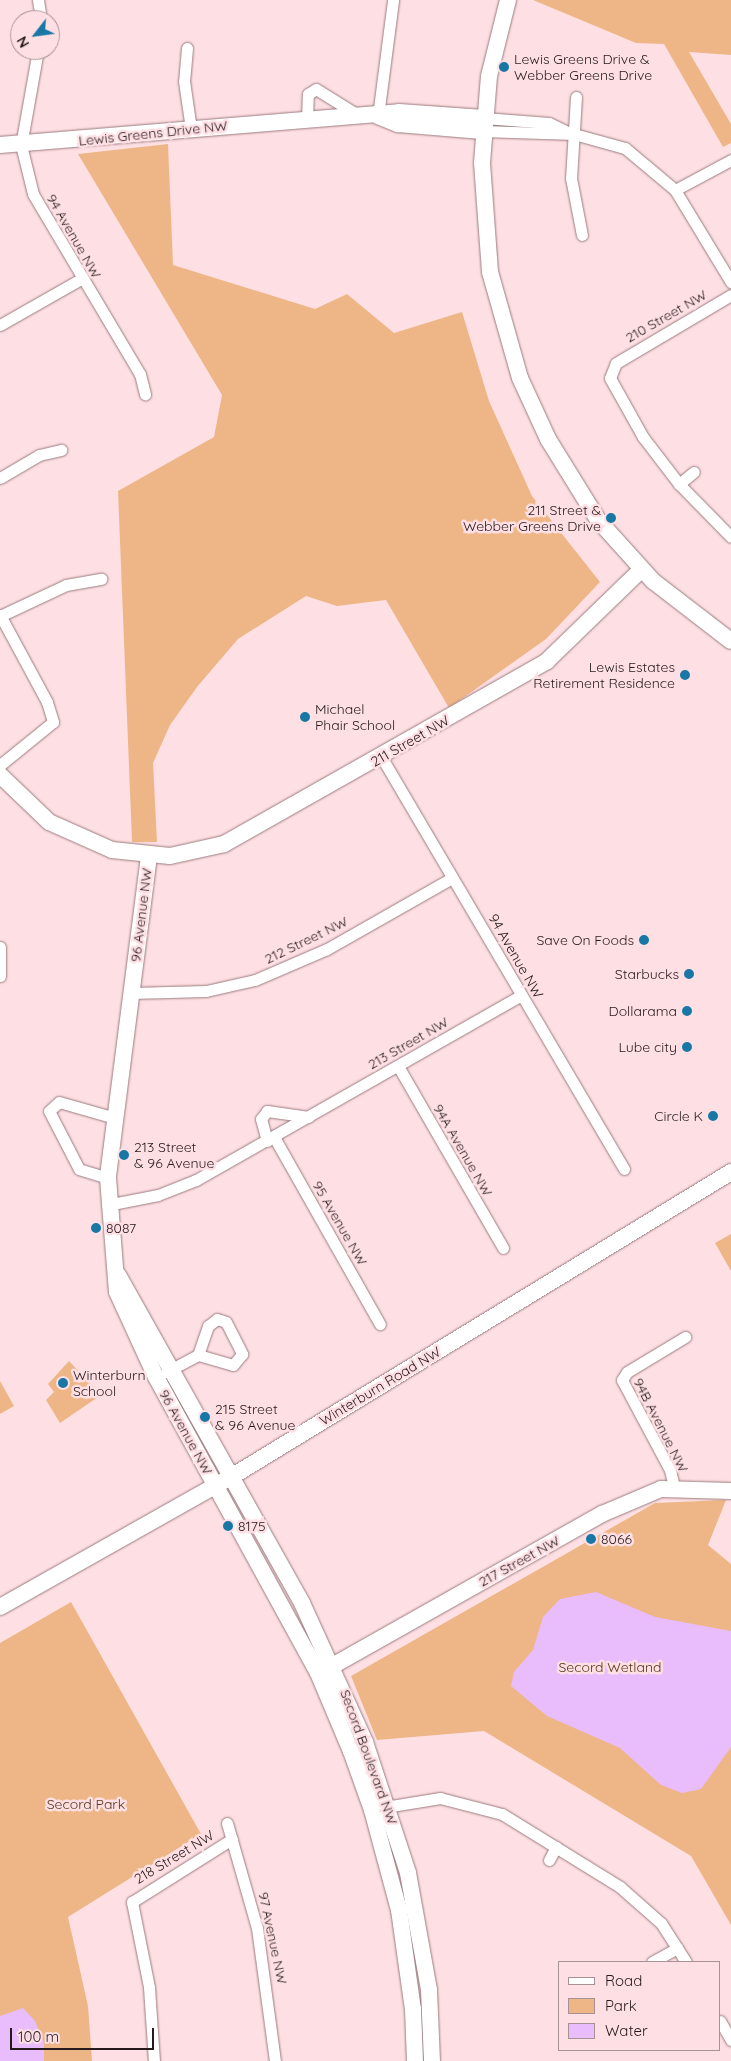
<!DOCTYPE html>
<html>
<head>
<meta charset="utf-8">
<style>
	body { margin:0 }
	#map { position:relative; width:731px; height:2061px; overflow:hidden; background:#fee0e4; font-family:Quicksand,sans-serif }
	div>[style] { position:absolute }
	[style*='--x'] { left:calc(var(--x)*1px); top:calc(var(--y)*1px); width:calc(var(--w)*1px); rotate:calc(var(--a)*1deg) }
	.green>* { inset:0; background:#eeb686 }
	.water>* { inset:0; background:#e9bcfc }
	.roads { filter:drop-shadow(0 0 1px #9b7b7f) drop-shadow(0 0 1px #9b7b7f) }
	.street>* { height:11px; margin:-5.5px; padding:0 5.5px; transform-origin:5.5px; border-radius:5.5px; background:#fff }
	.secondary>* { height:16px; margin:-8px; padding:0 8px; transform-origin:8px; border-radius:8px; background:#fff }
	.dots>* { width:14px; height:14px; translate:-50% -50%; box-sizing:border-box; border:2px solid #fee0e4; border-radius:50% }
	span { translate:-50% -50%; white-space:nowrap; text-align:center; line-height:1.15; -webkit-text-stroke:5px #fee0e4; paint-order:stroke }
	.poi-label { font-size:14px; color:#271a1c }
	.left { translate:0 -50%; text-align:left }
	.right { translate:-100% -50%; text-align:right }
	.street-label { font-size:14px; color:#271a1c }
	.park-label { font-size:14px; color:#57381b }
	.legend { position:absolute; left:558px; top:1961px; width:162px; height:90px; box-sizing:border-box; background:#fee0e4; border:1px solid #a89194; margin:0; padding:6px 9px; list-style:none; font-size:15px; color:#271a1c }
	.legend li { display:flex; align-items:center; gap:10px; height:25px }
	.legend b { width:25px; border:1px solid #a89194 }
	.north { position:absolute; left:10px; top:10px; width:50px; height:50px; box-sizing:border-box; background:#fee0e4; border:1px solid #a89194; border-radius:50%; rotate:240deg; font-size:14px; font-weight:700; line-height:20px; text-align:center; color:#271a1c }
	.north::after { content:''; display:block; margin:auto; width:18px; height:22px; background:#1977a5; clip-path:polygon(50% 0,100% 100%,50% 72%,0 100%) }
	.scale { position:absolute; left:10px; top:2028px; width:144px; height:22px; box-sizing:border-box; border:2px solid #271a1c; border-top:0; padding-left:6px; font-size:15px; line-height:18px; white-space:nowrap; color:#271a1c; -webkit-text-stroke:4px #fee0e4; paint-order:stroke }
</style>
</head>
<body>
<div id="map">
	<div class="green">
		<i style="clip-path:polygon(533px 0,731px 0,731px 55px,689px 52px,731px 124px,731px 143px,723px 147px,664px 44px,636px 43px)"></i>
		<i style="clip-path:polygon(168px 144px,173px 265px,315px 309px,347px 294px,394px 333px,462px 312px,489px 401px,532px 496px,600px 582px,546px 639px,449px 708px,386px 600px,337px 606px,306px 596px,238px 639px,197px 687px,170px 725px,153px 763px,157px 842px,132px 842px,118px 491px,214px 437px,222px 395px,78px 154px)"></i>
		<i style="clip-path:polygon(731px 1234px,731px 1271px,715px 1243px)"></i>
		<i style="clip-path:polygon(69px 1361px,101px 1395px,60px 1423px,46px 1400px,54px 1392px,48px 1384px)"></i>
		<i style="clip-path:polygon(0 1381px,14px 1406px,0 1414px)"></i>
		<i style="clip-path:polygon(726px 1500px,708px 1545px,731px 1564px,731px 1925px,691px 1856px,484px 1731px,377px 1740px,351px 1676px,655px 1503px)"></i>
		<i style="clip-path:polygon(71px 1602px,201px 1834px,68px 1917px,88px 2006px,92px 2061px,0 2061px,0 1643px)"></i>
	</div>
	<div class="water">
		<i style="clip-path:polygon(596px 1592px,655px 1617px,731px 1631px,731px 1747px,701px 1789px,682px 1793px,661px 1785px,620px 1748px,547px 1716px,511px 1686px,514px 1672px,533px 1650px,543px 1617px,560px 1599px)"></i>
		<i style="clip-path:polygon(23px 2008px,35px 2021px,44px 2043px,44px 2061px,0 2061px,0 2016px)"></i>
	</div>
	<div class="roads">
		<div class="street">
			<i style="--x:38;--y:0;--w:20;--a:81"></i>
			<i style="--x:187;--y:48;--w:33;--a:95"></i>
			<i style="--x:184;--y:81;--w:49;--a:81.7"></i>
			<i style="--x:38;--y:50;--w:97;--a:100.1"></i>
			<i style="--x:21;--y:145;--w:50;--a:76.2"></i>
			<i style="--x:33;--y:194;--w:209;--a:59.3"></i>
			<i style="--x:140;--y:374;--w:21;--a:76"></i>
			<i style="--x:576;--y:97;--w:81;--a:93.5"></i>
			<i style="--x:571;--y:178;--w:58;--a:79.1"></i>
			<i style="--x:378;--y:116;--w:117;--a:-82.6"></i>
			<i style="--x:484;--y:118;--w:65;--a:4.4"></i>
			<i style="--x:549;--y:123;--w:25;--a:26"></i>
			<i style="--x:307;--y:119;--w:25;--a:-88"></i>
			<i style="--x:308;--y:94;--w:9;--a:-32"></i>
			<i style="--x:316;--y:89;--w:53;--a:31.9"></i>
			<i style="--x:482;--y:131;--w:92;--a:1.9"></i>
			<i style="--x:574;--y:134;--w:53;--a:15.4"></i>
			<i style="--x:625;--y:148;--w:65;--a:40"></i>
			<i style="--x:675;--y:190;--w:108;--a:58.7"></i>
			<i style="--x:675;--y:190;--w:64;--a:-28.2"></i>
			<i style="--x:731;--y:295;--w:134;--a:149.4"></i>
			<i style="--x:616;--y:363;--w:16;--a:112"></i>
			<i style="--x:610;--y:378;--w:68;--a:60.8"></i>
			<i style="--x:643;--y:437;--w:59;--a:52.5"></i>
			<i style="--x:679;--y:484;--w:74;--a:45.5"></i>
			<i style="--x:0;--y:325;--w:93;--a:-29.6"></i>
			<i style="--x:0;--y:478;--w:45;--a:-30.5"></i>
			<i style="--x:39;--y:455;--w:23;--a:-13"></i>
			<i style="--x:679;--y:484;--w:19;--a:-39"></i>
			<i style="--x:0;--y:615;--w:99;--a:61.6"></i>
			<i style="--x:47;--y:702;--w:21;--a:73"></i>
			<i style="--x:53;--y:722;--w:68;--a:140.9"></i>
			<i style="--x:0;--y:616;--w:73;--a:-25.2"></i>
			<i style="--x:66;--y:585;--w:36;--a:-10"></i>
			<i style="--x:382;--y:758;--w:477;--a:59.5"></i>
			<i style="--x:0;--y:947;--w:29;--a:90"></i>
			<i style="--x:131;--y:993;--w:75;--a:-1.5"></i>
			<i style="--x:206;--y:991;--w:50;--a:-12.7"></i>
			<i style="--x:255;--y:980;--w:78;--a:-23.3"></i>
			<i style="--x:327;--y:949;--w:144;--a:-29.6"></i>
			<i style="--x:398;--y:1066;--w:210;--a:60"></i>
			<i style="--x:274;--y:1137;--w:215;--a:60.5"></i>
			<i style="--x:267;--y:1141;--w:23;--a:-105"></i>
			<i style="--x:261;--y:1119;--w:10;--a:-53"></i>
			<i style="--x:267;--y:1111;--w:42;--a:8.1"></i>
			<i style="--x:108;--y:1178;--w:30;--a:-163"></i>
			<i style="--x:79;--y:1169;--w:65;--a:-117.3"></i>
			<i style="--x:49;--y:1111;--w:13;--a:-42"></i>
			<i style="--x:59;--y:1102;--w:58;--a:15.9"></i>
			<i style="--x:107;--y:1205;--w:52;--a:-11.1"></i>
			<i style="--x:158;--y:1195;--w:41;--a:-21.5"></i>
			<i style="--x:196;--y:1180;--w:374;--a:-29.6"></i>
			<i style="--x:166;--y:1372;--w:36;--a:-28"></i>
			<i style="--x:198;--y:1355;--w:31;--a:-71"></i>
			<i style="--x:208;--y:1326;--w:11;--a:-38"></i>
			<i style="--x:217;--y:1319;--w:9;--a:18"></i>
			<i style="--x:226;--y:1322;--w:36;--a:63"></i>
			<i style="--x:242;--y:1354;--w:14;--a:129"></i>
			<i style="--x:233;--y:1365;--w:36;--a:-164"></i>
			<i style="--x:674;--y:1487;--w:17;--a:-103"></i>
			<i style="--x:670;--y:1470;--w:102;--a:-118.1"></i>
			<i style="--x:622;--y:1380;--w:9;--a:-58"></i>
			<i style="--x:627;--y:1372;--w:68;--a:-31.1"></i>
			<i style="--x:379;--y:1808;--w:62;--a:-9.3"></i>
			<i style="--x:440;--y:1798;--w:64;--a:14.5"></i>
			<i style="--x:502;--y:1814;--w:139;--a:31.7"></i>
			<i style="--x:620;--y:1887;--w:55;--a:41.3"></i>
			<i style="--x:661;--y:1923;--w:46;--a:57.3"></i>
			<i style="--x:227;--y:1823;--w:109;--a:74.1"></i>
			<i style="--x:257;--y:1928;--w:134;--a:82.3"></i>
			<i style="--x:549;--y:1860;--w:15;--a:-62"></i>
			<i style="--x:652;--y:1962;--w:29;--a:-29"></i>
			<i style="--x:720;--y:2021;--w:22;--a:60"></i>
			<i style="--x:154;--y:2061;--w:74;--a:-93.9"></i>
			<i style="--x:149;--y:1987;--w:87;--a:-101.3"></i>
			<i style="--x:132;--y:1902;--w:118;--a:-32.2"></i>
		</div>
		<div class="secondary">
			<i style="--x:508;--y:0;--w:78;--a:104"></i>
			<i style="--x:489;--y:76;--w:87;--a:94.6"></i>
			<i style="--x:482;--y:163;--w:109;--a:85.8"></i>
			<i style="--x:490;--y:272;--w:110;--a:74.2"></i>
			<i style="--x:520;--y:378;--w:67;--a:65.3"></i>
			<i style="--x:548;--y:439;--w:95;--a:58.3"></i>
			<i style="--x:598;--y:520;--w:82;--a:48"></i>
			<i style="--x:653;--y:581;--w:98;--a:37.6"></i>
			<i style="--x:378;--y:116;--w:22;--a:22"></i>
			<i style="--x:398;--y:124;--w:84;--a:4.8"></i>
			<i style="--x:0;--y:145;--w:400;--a:-4.7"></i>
			<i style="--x:399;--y:112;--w:85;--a:4"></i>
			<i style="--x:0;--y:775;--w:68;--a:43.8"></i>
			<i style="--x:49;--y:822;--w:69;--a:24"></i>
			<i style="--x:112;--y:850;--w:58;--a:5.9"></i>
			<i style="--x:170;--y:856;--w:55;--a:-12.5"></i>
			<i style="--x:224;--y:844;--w:371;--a:-29.5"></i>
			<i style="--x:547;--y:661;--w:131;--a:-44.1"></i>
			<i style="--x:149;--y:856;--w:325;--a:97.3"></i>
			<i style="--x:108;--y:1178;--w:114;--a:85.5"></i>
			<i style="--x:117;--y:1292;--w:94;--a:65.4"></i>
			<i style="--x:156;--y:1377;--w:337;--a:61.3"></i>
			<i style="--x:318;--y:1673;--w:85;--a:67.1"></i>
			<i style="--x:351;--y:1751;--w:63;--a:70.4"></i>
			<i style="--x:372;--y:1810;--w:104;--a:74.9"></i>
			<i style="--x:399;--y:1910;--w:100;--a:82"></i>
			<i style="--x:413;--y:2009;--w:52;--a:87.8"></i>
			<i style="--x:118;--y:1275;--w:376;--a:60.7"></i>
			<i style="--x:302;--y:1603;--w:153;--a:65.6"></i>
			<i style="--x:365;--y:1742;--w:138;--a:71.8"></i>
			<i style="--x:408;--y:1873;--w:119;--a:79.8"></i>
			<i style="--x:429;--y:1990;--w:71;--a:87.6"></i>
			<i style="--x:0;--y:1607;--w:265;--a:-29.4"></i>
			<i style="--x:231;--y:1477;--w:586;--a:-31.38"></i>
			<i style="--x:325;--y:1670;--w:318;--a:-29.4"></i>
			<i style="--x:602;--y:1514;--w:64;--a:-23"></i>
			<i style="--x:661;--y:1489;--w:70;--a:1.6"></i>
		</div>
	</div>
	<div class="dots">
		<i style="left:504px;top:67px;background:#1977a5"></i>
		<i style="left:611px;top:518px;background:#1977a5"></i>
		<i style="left:685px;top:675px;background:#1977a5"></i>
		<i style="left:305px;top:717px;background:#1977a5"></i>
		<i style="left:644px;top:940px;background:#1977a5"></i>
		<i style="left:689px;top:974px;background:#1977a5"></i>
		<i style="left:687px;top:1011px;background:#1977a5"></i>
		<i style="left:687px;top:1047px;background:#1977a5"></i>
		<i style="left:713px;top:1116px;background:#1977a5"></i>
		<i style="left:124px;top:1155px;background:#1977a5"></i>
		<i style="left:96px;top:1228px;background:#1977a5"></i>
		<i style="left:63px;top:1383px;background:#1977a5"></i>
		<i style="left:205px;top:1417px;background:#1977a5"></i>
		<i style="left:228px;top:1526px;background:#1977a5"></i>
		<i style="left:591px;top:1539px;background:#1977a5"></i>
	</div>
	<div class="poi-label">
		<span class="left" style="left:514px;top:67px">Lewis Greens Drive &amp;<br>Webber Greens Drive</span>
		<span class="right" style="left:601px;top:518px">211 Street &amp;<br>Webber Greens Drive</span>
		<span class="right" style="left:675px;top:675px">Lewis Estates<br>Retirement Residence</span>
		<span class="left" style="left:315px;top:717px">Michael<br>Phair School</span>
		<span class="right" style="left:634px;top:940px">Save On Foods</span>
		<span class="right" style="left:679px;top:974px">Starbucks</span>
		<span class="right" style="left:677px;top:1011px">Dollarama</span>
		<span class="right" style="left:677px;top:1047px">Lube city</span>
		<span class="right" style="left:703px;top:1116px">Circle K</span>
		<span class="left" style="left:134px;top:1155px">213 Street<br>&amp; 96 Avenue</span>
		<span class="left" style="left:106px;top:1228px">8087</span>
		<span class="left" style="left:73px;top:1383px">Winterburn<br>School</span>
		<span class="left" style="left:215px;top:1417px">215 Street<br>&amp; 96 Avenue</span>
		<span class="left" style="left:238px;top:1526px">8175</span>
		<span class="left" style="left:601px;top:1539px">8066</span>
	</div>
	<div class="street-label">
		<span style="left:153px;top:133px;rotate:-6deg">Lewis Greens Drive NW</span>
		<span style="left:74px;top:236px;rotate:60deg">94 Avenue NW</span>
		<span style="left:666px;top:316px;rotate:-30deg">210 Street NW</span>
		<span style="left:410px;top:741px;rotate:-30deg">211 Street NW</span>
		<span style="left:141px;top:915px;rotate:-83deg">96 Avenue NW</span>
		<span style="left:306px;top:940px;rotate:-26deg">212 Street NW</span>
		<span style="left:516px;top:956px;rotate:60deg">94 Avenue NW</span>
		<span style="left:408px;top:1043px;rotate:-30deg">213 Street NW</span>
		<span style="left:463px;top:1150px;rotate:60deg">94A Avenue NW</span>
		<span style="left:340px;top:1223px;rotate:60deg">95 Avenue NW</span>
		<span style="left:380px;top:1386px;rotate:-31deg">Winterburn Road NW</span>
		<span style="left:661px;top:1425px;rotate:63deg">94B Avenue NW</span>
		<span style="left:186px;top:1432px;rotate:61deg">96 Avenue NW</span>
		<span style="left:519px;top:1561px;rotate:-29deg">217 Street NW</span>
		<span style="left:369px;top:1757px;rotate:70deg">Secord Boulevard NW</span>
		<span style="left:174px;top:1857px;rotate:-31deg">218 Street NW</span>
		<span style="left:273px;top:1938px;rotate:78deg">97 Avenue NW</span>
	</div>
	<div class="park-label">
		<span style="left:610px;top:1667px">Secord Wetland</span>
		<span style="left:86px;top:1804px">Secord Park</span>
	</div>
	<ul class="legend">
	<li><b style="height:6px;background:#fff"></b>Road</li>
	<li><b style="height:14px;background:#eeb686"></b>Park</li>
	<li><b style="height:14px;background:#e9bcfc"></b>Water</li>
	</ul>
	<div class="north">N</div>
	<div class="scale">100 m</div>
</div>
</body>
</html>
